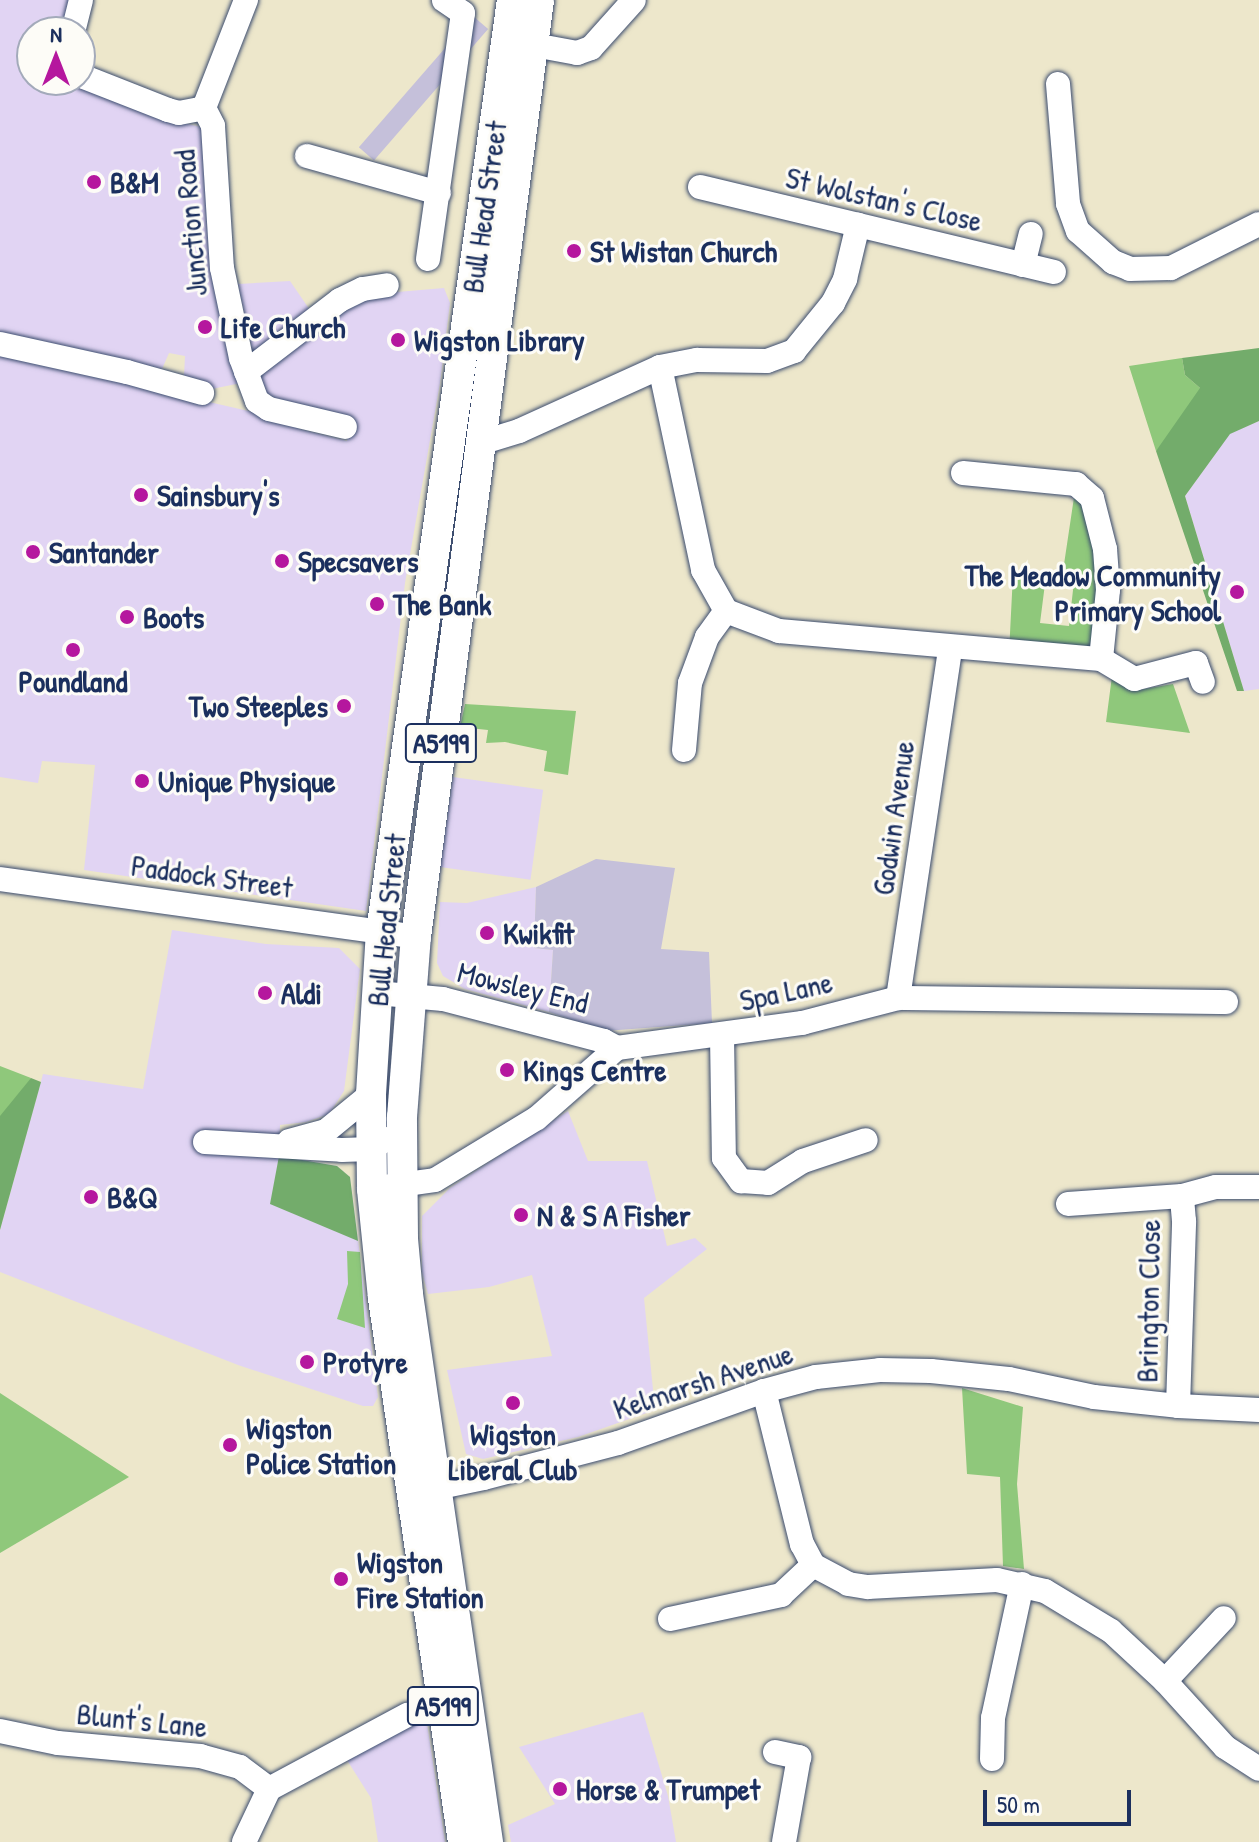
<!DOCTYPE html>
<html>
<head>
<meta charset="utf-8">
<style>
	body { margin:0 }
	#map { position:relative; width:1259px; height:1842px; overflow:hidden; background:#ede7cb; font-family:"Patrick Hand",sans-serif }
	div>[style] { position:absolute }
	[style*='--x'] { left:calc(var(--x)*1px); top:calc(var(--y)*1px); width:calc(var(--w)*1px); rotate:calc(var(--a)*1deg) }
	.built>* { inset:0; background:#e1d4f3; transform-origin:0 0 }
	.industrial>* { inset:0; background:#c5c0da; transform-origin:0 0 }
	.green>* { inset:0; background:#8fc87b }
	.forest>* { inset:0; background:#73ac6b }
	.roads { filter:drop-shadow(0 0 2px #3a4b6e) drop-shadow(0 0 2px #3a4b6e) }
	.minor>* { height:24px; margin:-12px; padding:0 12px; transform-origin:12px; border-radius:12px; background:#fff }
	.major>* { height:30px; margin:-15px; padding:0 15px; transform-origin:15px; border-radius:15px; background:#fff }
	.dots>* { width:22px; height:22px; translate:-50% -50%; box-sizing:border-box; border:4px solid #fdfcf7; border-radius:50% }
	span { translate:-50% -50%; white-space:nowrap; text-align:center; line-height:1.15; -webkit-text-stroke:6px #fdfcf7; paint-order:stroke }
	.shield-label span { padding:2px 6px; background:#fdfcf7; border:2px solid; border-radius:6px; -webkit-text-stroke-width:0 }
	.shield-label { font-size:28px; color:#1b2f5e; font-weight:700 }
	.poi-label { font-size:30px; color:#1b2f5e; font-weight:700 }
	.left { translate:0 -50%; text-align:left }
	.right { translate:-100% -50%; text-align:right }
	.street-label { font-size:30px; color:#1b2f5e }
	.north { position:absolute; left:16px; top:16px; width:80px; height:80px; box-sizing:border-box; background:#fdfcf7; border:2px solid #a3aaba; border-radius:50%; rotate:0deg; font-size:22px; font-weight:700; line-height:32px; text-align:center; color:#1b2f5e }
	.north::after { content:''; display:block; margin:auto; width:28px; height:36px; background:#b5179e; clip-path:polygon(50% 0,100% 100%,50% 72%,0 100%) }
	.scale { position:absolute; left:983px; top:1790px; width:148px; height:36px; box-sizing:border-box; border:4px solid #1b2f5e; border-top:0; padding-left:10px; font-size:24px; line-height:28px; white-space:nowrap; color:#1b2f5e; -webkit-text-stroke:6px #fdfcf7; paint-order:stroke }
</style>
</head>
<body>
<div id="map">
	<div class="built">
		<i style="clip-path:polygon(0 0,71px 0,64px 32px,32px 32px,32px 80px,76px 80px,170px 120px,201px 127px,206px 134px,241px 383px,207px 390px,184px 376px,185px 356px,169px 353px,162px 369px,0 335px)"></i>
		<i style="clip-path:polygon(290px 281px,312px 313px,253px 354px,238px 284px)"></i>
		<i style="clip-path:polygon(444px 288px,450px 303px,440px 383px,405px 583px,366px 911px,84px 870px,95px 765px,42px 761px,38px 783px,0 777px,0 354px,288px 420px,299px 429px,347px 441px,350px 423px,271px 403px,255px 377px,336px 314px,374px 294px)"></i>
		<i style="clip-path:polygon(1259px 421px,1259px 689px,1244px 691px,1185px 496px,1230px 433px)"></i>
		<i style="left:453px;top:777px;width:91px;height:91px;rotate:8deg"></i>
		<i style="clip-path:polygon(536px 887px,534px 948px,553px 950px,549px 1012px,465px 989px,443px 976px,437px 963px,440px 902px,467px 903px)"></i>
		<i style="clip-path:polygon(172px 930px,266px 944px,339px 948px,360px 969px,344px 1091px,329px 1114px,306px 1122px,280px 1125px,279px 1156px,337px 1166px,350px 1177px,378px 1397px,373px 1406px,363px 1406px,238px 1365px,0 1272px,0 1230px,43px 1074px,143px 1089px)"></i>
		<i style="clip-path:polygon(568px 1111px,588px 1161px,647px 1161px,667px 1246px,695px 1238px,707px 1249px,644px 1298px,655px 1410px,578px 1437px,483px 1459px,466px 1454px,447px 1370px,552px 1356px,532px 1275px,489px 1287px,428px 1294px,422px 1272px,422px 1216px,450px 1188px)"></i>
		<i style="clip-path:polygon(425px 1710px,445px 1842px,378px 1842px,371px 1798px,345px 1757px)"></i>
		<i style="clip-path:polygon(643px 1712px,668px 1796px,676px 1842px,511px 1842px,508px 1825px,555px 1804px,519px 1747px)"></i>
	</div>
	<div class="industrial">
		<i style="left:473px;top:16px;width:20px;height:174px;rotate:41deg"></i>
		<i style="clip-path:polygon(596px 859px,675px 868px,661px 949px,709px 952px,712px 1023px,605px 1031px,549px 1012px,553px 950px,534px 948px,536px 887px)"></i>
	</div>
	<div class="green">
		<i style="clip-path:polygon(1182px 358px,1185px 375px,1200px 388px,1202px 409px,1156px 451px,1129px 366px)"></i>
		<i style="clip-path:polygon(1076px 484px,1092px 498px,1101px 659px,1009px 653px,1013px 574px,1046px 576px,1040px 623px,1069px 626px,1075px 572px,1063px 571px)"></i>
		<i style="clip-path:polygon(1112px 676px,1138px 690px,1173px 684px,1190px 733px,1106px 722px)"></i>
		<i style="clip-path:polygon(465px 704px,576px 711px,568px 775px,544px 771px,547px 751px,505px 742px,486px 743px,488px 730px,460px 727px)"></i>
		<i style="clip-path:polygon(0 1066px,31px 1078px,0 1175px)"></i>
		<i style="clip-path:polygon(347px 1251px,360px 1252px,365px 1328px,337px 1319px,348px 1284px)"></i>
		<i style="clip-path:polygon(962px 1388px,1023px 1407px,1017px 1484px,1024px 1569px,1003px 1566px,1000px 1477px,967px 1474px)"></i>
		<i style="clip-path:polygon(0 1393px,129px 1477px,0 1553px)"></i>
	</div>
	<div class="forest">
		<i style="clip-path:polygon(1259px 348px,1259px 421px,1230px 434px,1185px 496px,1244px 691px,1237px 691px,1156px 451px,1200px 388px,1185px 375px,1182px 358px)"></i>
		<i style="clip-path:polygon(31px 1078px,41px 1082px,0 1230px,0 1116px)"></i>
		<i style="clip-path:polygon(279px 1156px,337px 1166px,350px 1177px,358px 1241px,270px 1204px)"></i>
	</div>
	<div class="roads">
		<div class="minor">
			<i style="--x:246;--y:0;--w:116;--a:111.3"></i>
			<i style="--x:204;--y:108;--w:20;--a:63"></i>
			<i style="--x:213;--y:126;--w:142;--a:86.4"></i>
			<i style="--x:222;--y:268;--w:92;--a:78.1"></i>
			<i style="--x:241;--y:358;--w:46;--a:69.6"></i>
			<i style="--x:257;--y:401;--w:14;--a:34"></i>
			<i style="--x:269;--y:409;--w:78;--a:13.3"></i>
			<i style="--x:73;--y:32;--w:33;--a:-76"></i>
			<i style="--x:534;--y:45;--w:44;--a:10.5"></i>
			<i style="--x:577;--y:53;--w:15;--a:-20"></i>
			<i style="--x:591;--y:48;--w:64;--a:-48.1"></i>
			<i style="--x:80;--y:72;--w:6;--a:51"></i>
			<i style="--x:84;--y:77;--w:90;--a:21.4"></i>
			<i style="--x:168;--y:110;--w:11;--a:15"></i>
			<i style="--x:179;--y:113;--w:25;--a:-11"></i>
			<i style="--x:1058;--y:84;--w:120;--a:85.2"></i>
			<i style="--x:1068;--y:204;--w:29;--a:70"></i>
			<i style="--x:1078;--y:231;--w:47;--a:41.5"></i>
			<i style="--x:1113;--y:262;--w:18;--a:22"></i>
			<i style="--x:1130;--y:269;--w:41;--a:-1.4"></i>
			<i style="--x:1171;--y:268;--w:98;--a:-26.6"></i>
			<i style="--x:307;--y:156;--w:137;--a:15.7"></i>
			<i style="--x:700;--y:187;--w:364;--a:13.5"></i>
			<i style="--x:428;--y:259;--w:248;--a:-81.9"></i>
			<i style="--x:463;--y:13;--w:23;--a:-146"></i>
			<i style="--x:1023;--y:265;--w:32;--a:-76"></i>
			<i style="--x:0;--y:344;--w:130;--a:12.4"></i>
			<i style="--x:127;--y:372;--w:78;--a:15.6"></i>
			<i style="--x:660;--y:367;--w:208;--a:78"></i>
			<i style="--x:703;--y:570;--w:47;--a:60.7"></i>
			<i style="--x:726;--y:611;--w:57;--a:20.7"></i>
			<i style="--x:779;--y:631;--w:323;--a:5"></i>
			<i style="--x:246;--y:372;--w:118;--a:-37.5"></i>
			<i style="--x:340;--y:300;--w:25;--a:-26"></i>
			<i style="--x:363;--y:289;--w:24;--a:-9"></i>
			<i style="--x:480;--y:443;--w:41;--a:-17.1"></i>
			<i style="--x:519;--y:431;--w:155;--a:-24.4"></i>
			<i style="--x:660;--y:367;--w:38;--a:-11"></i>
			<i style="--x:697;--y:360;--w:70;--a:0.8"></i>
			<i style="--x:767;--y:361;--w:29;--a:-20"></i>
			<i style="--x:794;--y:351;--w:62;--a:-50.9"></i>
			<i style="--x:833;--y:303;--w:27;--a:-63"></i>
			<i style="--x:845;--y:279;--w:56;--a:-76.5"></i>
			<i style="--x:963;--y:473;--w:114;--a:5.6"></i>
			<i style="--x:1076;--y:484;--w:21;--a:41"></i>
			<i style="--x:1092;--y:498;--w:53;--a:75.7"></i>
			<i style="--x:1105;--y:549;--w:41;--a:85.8"></i>
			<i style="--x:1108;--y:590;--w:69;--a:95.8"></i>
			<i style="--x:1101;--y:659;--w:39;--a:31"></i>
			<i style="--x:1134;--y:679;--w:64;--a:-14.5"></i>
			<i style="--x:1196;--y:663;--w:20;--a:70"></i>
			<i style="--x:684;--y:750;--w:67;--a:-84.9"></i>
			<i style="--x:690;--y:683;--w:49;--a:-69.7"></i>
			<i style="--x:707;--y:637;--w:32;--a:-54"></i>
			<i style="--x:0;--y:879;--w:420;--a:7.9"></i>
			<i style="--x:377;--y:993;--w:66;--a:5.2"></i>
			<i style="--x:443;--y:999;--w:166;--a:14.6"></i>
			<i style="--x:604;--y:1041;--w:15;--a:28"></i>
			<i style="--x:898;--y:998;--w:354;--a:-81.5"></i>
			<i style="--x:722;--y:1036;--w:122;--a:89.1"></i>
			<i style="--x:724;--y:1158;--w:29;--a:54"></i>
			<i style="--x:741;--y:1181;--w:27;--a:4"></i>
			<i style="--x:768;--y:1183;--w:41;--a:-32.2"></i>
			<i style="--x:803;--y:1161;--w:66;--a:-18.4"></i>
			<i style="--x:289;--y:1141;--w:38;--a:-15"></i>
			<i style="--x:326;--y:1131;--w:58;--a:-39.4"></i>
			<i style="--x:205;--y:1142;--w:137;--a:3.3"></i>
			<i style="--x:342;--y:1150;--w:29;--a:-2"></i>
			<i style="--x:371;--y:1149;--w:18;--a:-34"></i>
			<i style="--x:385;--y:1187;--w:50;--a:-8"></i>
			<i style="--x:435;--y:1180;--w:119;--a:-31.3"></i>
			<i style="--x:537;--y:1118;--w:106;--a:-41.2"></i>
			<i style="--x:617;--y:1048;--w:187;--a:-7.7"></i>
			<i style="--x:802;--y:1023;--w:99;--a:-14.6"></i>
			<i style="--x:898;--y:998;--w:328;--a:0.7"></i>
			<i style="--x:1068;--y:1204;--w:114;--a:-4"></i>
			<i style="--x:1182;--y:1196;--w:35;--a:-15"></i>
			<i style="--x:1216;--y:1187;--w:43;--a:0"></i>
			<i style="--x:764;--y:1391;--w:158;--a:76.1"></i>
			<i style="--x:802;--y:1544;--w:24;--a:62"></i>
			<i style="--x:813;--y:1565;--w:40;--a:28"></i>
			<i style="--x:848;--y:1584;--w:20;--a:9"></i>
			<i style="--x:868;--y:1587;--w:129;--a:-3.1"></i>
			<i style="--x:997;--y:1580;--w:49;--a:12.9"></i>
			<i style="--x:1045;--y:1591;--w:77;--a:31.2"></i>
			<i style="--x:1111;--y:1631;--w:74;--a:42.8"></i>
			<i style="--x:1165;--y:1681;--w:89;--a:47.7"></i>
			<i style="--x:1225;--y:1747;--w:40;--a:32.9"></i>
			<i style="--x:1178;--y:1406;--w:185;--a:-88.1"></i>
			<i style="--x:1184;--y:1221;--w:25;--a:-95"></i>
			<i style="--x:421;--y:1491;--w:64;--a:-11.7"></i>
			<i style="--x:484;--y:1478;--w:138;--a:-14.6"></i>
			<i style="--x:618;--y:1443;--w:155;--a:-19.6"></i>
			<i style="--x:764;--y:1391;--w:54;--a:-15.1"></i>
			<i style="--x:816;--y:1377;--w:64;--a:-6.2"></i>
			<i style="--x:880;--y:1370;--w:51;--a:1.1"></i>
			<i style="--x:931;--y:1371;--w:78;--a:5.9"></i>
			<i style="--x:1009;--y:1379;--w:87;--a:12"></i>
			<i style="--x:1094;--y:1397;--w:84;--a:6.1"></i>
			<i style="--x:1178;--y:1406;--w:81;--a:2.8"></i>
			<i style="--x:670;--y:1619;--w:114;--a:-12.2"></i>
			<i style="--x:781;--y:1595;--w:44;--a:-43.2"></i>
			<i style="--x:1165;--y:1681;--w:86;--a:-46.9"></i>
			<i style="--x:0;--y:1731;--w:59;--a:11.7"></i>
			<i style="--x:58;--y:1743;--w:143;--a:5.2"></i>
			<i style="--x:200;--y:1756;--w:41;--a:15.4"></i>
			<i style="--x:240;--y:1767;--w:36;--a:37"></i>
			<i style="--x:775;--y:1752;--w:25;--a:12"></i>
			<i style="--x:799;--y:1757;--w:86;--a:100"></i>
			<i style="--x:992;--y:1759;--w:41;--a:-88.6"></i>
			<i style="--x:993;--y:1718;--w:137;--a:-77.8"></i>
			<i style="--x:244;--y:1842;--w:59;--a:-64.7"></i>
			<i style="--x:269;--y:1789;--w:157;--a:-28.2"></i>
		</div>
		<div class="major">
			<i style="--x:463;--y:1842;--w:550;--a:-98.37"></i>
			<i style="--x:383;--y:1298;--w:110;--a:-95.8"></i>
			<i style="--x:372;--y:1189;--w:95;--a:-90.6"></i>
			<i style="--x:371;--y:1094;--w:162;--a:-86.5"></i>
			<i style="--x:381;--y:932;--w:941;--a:-82"></i>
			<i style="--x:488;--y:1842;--w:554;--a:-98.31"></i>
			<i style="--x:408;--y:1294;--w:55;--a:-95.2"></i>
			<i style="--x:403;--y:1239;--w:122;--a:-90.5"></i>
			<i style="--x:402;--y:1117;--w:181;--a:-85.6"></i>
			<i style="--x:416;--y:937;--w:945;--a:-82.52"></i>
		</div>
	</div>
	<div class="dots">
		<i style="left:94px;top:182px;background:#b5179e"></i>
		<i style="left:574px;top:251px;background:#b5179e"></i>
		<i style="left:205px;top:327px;background:#b5179e"></i>
		<i style="left:398px;top:340px;background:#b5179e"></i>
		<i style="left:141px;top:495px;background:#b5179e"></i>
		<i style="left:33px;top:552px;background:#b5179e"></i>
		<i style="left:282px;top:561px;background:#b5179e"></i>
		<i style="left:1237px;top:592px;background:#b5179e"></i>
		<i style="left:377px;top:604px;background:#b5179e"></i>
		<i style="left:127px;top:617px;background:#b5179e"></i>
		<i style="left:73px;top:650px;background:#b5179e"></i>
		<i style="left:344px;top:706px;background:#b5179e"></i>
		<i style="left:142px;top:781px;background:#b5179e"></i>
		<i style="left:487px;top:933px;background:#b5179e"></i>
		<i style="left:265px;top:993px;background:#b5179e"></i>
		<i style="left:507px;top:1070px;background:#b5179e"></i>
		<i style="left:91px;top:1197px;background:#b5179e"></i>
		<i style="left:521px;top:1215px;background:#b5179e"></i>
		<i style="left:307px;top:1362px;background:#b5179e"></i>
		<i style="left:513px;top:1403px;background:#b5179e"></i>
		<i style="left:230px;top:1445px;background:#b5179e"></i>
		<i style="left:341px;top:1579px;background:#b5179e"></i>
		<i style="left:560px;top:1789px;background:#b5179e"></i>
	</div>
	<div class="shield-label">
		<span style="left:441px;top:743px">A5199</span>
		<span style="left:443px;top:1706px">A5199</span>
	</div>
	<div class="poi-label">
		<span class="left" style="left:110px;top:182px">B&amp;M</span>
		<span class="left" style="left:590px;top:251px">St Wistan Church</span>
		<span class="left" style="left:221px;top:327px">Life Church</span>
		<span class="left" style="left:414px;top:340px">Wigston Library</span>
		<span class="left" style="left:157px;top:495px">Sainsbury's</span>
		<span class="left" style="left:49px;top:552px">Santander</span>
		<span class="left" style="left:298px;top:561px">Specsavers</span>
		<span class="right" style="left:1221px;top:592px">The Meadow Community<br>Primary School</span>
		<span class="left" style="left:393px;top:604px">The Bank</span>
		<span class="left" style="left:143px;top:617px">Boots</span>
		<span style="left:73px;top:681px">Poundland</span>
		<span class="right" style="left:328px;top:706px">Two Steeples</span>
		<span class="left" style="left:158px;top:781px">Unique Physique</span>
		<span class="left" style="left:503px;top:933px">Kwikfit</span>
		<span class="left" style="left:281px;top:993px">Aldi</span>
		<span class="left" style="left:523px;top:1070px">Kings Centre</span>
		<span class="left" style="left:107px;top:1197px">B&amp;Q</span>
		<span class="left" style="left:537px;top:1215px">N &amp; S A Fisher</span>
		<span class="left" style="left:323px;top:1362px">Protyre</span>
		<span class="left" style="left:246px;top:1445px">Wigston<br>Police Station</span>
		<span style="left:513px;top:1451px">Wigston<br>Liberal Club</span>
		<span class="left" style="left:357px;top:1579px">Wigston<br>Fire Station</span>
		<span class="left" style="left:576px;top:1789px">Horse &amp; Trumpet</span>
	</div>
	<div class="street-label">
		<span style="left:884px;top:199px;rotate:13deg">St Wolstan's Close</span>
		<span style="left:484px;top:207px;rotate:-82deg">Bull Head Street</span>
		<span style="left:190px;top:223px;rotate:-95deg">Junction Road</span>
		<span style="left:893px;top:818px;rotate:-82deg">Godwin Avenue</span>
		<span style="left:212px;top:876px;rotate:8deg">Paddock Street</span>
		<span style="left:386px;top:920px;rotate:-84deg">Bull Head Street</span>
		<span style="left:523px;top:987px;rotate:14deg">Mowsley End</span>
		<span style="left:786px;top:991px;rotate:-12deg">Spa Lane</span>
		<span style="left:1148px;top:1301px;rotate:-89deg">Brington Close</span>
		<span style="left:703px;top:1381px;rotate:-18deg">Kelmarsh Avenue</span>
		<span style="left:142px;top:1720px;rotate:6deg">Blunt's Lane</span>
	</div>
	<div class="north">N</div>
	<div class="scale">50 m</div>
</div>
</body>
</html>
